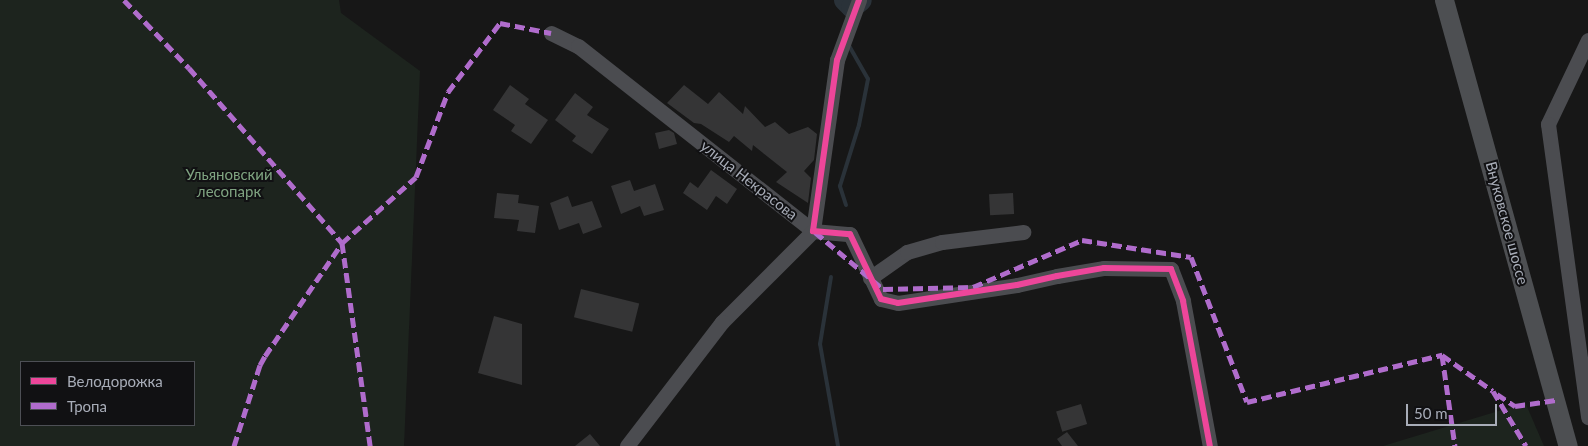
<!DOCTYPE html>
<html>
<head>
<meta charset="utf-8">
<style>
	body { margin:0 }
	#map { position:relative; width:1588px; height:446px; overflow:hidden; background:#171717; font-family:Lato,sans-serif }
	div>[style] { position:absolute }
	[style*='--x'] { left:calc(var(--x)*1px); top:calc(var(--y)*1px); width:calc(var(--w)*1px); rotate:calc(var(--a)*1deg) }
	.green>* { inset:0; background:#1d241e }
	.stream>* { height:4px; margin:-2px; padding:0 2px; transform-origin:2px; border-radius:2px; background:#2a3239 }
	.river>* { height:22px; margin:-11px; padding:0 11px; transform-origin:11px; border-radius:11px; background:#2a3239 }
	.building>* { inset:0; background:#353536; transform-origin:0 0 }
	.minor>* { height:15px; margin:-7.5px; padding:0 7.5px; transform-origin:7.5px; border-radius:7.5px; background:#4b4c50 }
	.major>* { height:19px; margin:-9.5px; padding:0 9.5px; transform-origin:9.5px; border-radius:9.5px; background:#4d4f52 }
	.quiet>* { height:5px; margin-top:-2.5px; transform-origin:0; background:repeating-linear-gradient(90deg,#b06ccc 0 10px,transparent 0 15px) }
	.cycleway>* { height:6px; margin:-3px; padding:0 3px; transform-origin:3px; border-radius:3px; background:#ed469a }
	span { translate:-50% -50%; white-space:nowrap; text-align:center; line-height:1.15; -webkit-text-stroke:4px #111113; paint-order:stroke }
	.park-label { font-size:15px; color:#7fa381 }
	.street-label { font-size:15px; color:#a8adb8 }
	.legend { position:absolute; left:20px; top:361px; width:175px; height:65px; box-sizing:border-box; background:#111113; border:1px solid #4d4f55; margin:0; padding:6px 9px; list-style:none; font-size:15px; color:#a8adb8 }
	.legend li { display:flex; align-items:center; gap:10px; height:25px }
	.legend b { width:25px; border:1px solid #4d4f55 }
	.scale { position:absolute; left:1406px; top:404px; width:91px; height:22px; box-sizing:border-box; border:2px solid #a8adb8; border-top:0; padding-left:6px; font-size:15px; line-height:18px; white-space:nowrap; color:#a8adb8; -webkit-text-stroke:4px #111113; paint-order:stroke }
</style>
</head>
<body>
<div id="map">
	<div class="green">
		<i style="clip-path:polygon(evenodd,0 0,339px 0,341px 13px,420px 71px,404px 446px,0 446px,0 0,194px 362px,194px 425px,21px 425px,21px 362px,194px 362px)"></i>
		<i style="clip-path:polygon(1525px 402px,1544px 446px,1383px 446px,1515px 406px)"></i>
	</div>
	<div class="stream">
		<i style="--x:846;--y:205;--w:20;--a:-108"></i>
		<i style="--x:840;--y:186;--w:64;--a:-72.7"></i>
		<i style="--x:859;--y:125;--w:47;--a:-78.9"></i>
		<i style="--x:868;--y:79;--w:40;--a:-119.7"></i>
		<i style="--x:831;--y:277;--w:68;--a:99.3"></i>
		<i style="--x:820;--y:344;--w:104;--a:80"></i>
	</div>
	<div class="river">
		<i style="--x:845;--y:0;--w:10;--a:45"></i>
		<i style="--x:852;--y:7;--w:11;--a:-38"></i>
	</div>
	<div class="building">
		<i style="clip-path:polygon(510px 85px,529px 99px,525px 104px,548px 120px,531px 144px,511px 131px,515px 125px,493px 110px)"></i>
		<i style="clip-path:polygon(684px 85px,708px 104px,719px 92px,743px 114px,745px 106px,765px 127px,775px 122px,789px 134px,808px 127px,817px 134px,814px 160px,804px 171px,811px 178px,808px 203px,776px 182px,787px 172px,753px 145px,752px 151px,734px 136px,729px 142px,701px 124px,694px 123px,667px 103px)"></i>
		<i style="clip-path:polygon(575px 93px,593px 107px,587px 115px,609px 129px,592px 154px,572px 141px,576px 136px,555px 120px)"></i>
		<i style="clip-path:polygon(669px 130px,674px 133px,677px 144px,659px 149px,655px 133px)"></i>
		<i style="clip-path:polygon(711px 170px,737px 189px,727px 204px,716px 196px,707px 210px,683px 193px,690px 182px,698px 188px)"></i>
		<i style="clip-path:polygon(630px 180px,634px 191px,655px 184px,664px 210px,644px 216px,640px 206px,621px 214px,611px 186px)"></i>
		<i style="clip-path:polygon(497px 193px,519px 195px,518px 203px,539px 206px,535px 233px,517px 231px,519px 220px,494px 218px)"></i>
		<i style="left:1013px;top:193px;width:21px;height:24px;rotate:87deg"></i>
		<i style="clip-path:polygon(568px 196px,572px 207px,592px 201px,602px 227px,583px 234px,579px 223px,559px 230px,550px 203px)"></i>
		<i style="left:581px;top:289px;width:60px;height:29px;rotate:14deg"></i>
		<i style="clip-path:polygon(494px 316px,522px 324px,522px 385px,478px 373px)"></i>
		<i style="left:1081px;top:404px;width:21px;height:26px;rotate:73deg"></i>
		<i style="clip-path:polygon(1067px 432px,1078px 446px,1062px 446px,1057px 439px)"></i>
		<i style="clip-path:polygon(590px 434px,600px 446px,575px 446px)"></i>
	</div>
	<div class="minor">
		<i style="--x:859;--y:0;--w:64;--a:110.1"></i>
		<i style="--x:837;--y:60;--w:173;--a:98"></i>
		<i style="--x:813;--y:231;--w:37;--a:5"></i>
		<i style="--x:850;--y:234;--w:72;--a:64.5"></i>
		<i style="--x:881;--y:299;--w:17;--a:13"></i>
		<i style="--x:898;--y:303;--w:120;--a:-8.6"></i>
		<i style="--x:1017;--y:285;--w:41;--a:-12.7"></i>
		<i style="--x:1057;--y:276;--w:48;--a:-9.7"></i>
		<i style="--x:1104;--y:268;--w:67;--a:0.9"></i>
		<i style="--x:1171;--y:269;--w:34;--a:69"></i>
		<i style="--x:1183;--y:301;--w:147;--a:79.5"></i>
		<i style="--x:551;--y:33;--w:30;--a:26"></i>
		<i style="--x:578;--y:46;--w:299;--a:38.2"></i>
		<i style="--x:813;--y:231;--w:129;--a:135"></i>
		<i style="--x:722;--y:322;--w:156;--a:127.5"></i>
		<i style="--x:1588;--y:40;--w:93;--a:115.5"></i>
		<i style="--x:1548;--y:124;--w:296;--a:82.2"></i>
		<i style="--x:870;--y:278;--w:45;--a:-35.1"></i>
		<i style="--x:907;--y:252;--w:36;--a:-16"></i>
		<i style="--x:942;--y:242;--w:82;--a:-7"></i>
	</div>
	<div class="major">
		<i style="--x:1444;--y:0;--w:463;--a:74.5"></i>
	</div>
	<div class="quiet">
		<i style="--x:124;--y:0;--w:94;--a:46.3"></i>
		<i style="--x:189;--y:68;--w:232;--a:48.8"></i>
		<i style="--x:342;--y:243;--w:205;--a:82.1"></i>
		<i style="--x:815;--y:232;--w:89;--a:40"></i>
		<i style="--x:883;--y:289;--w:90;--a:-1.3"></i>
		<i style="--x:973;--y:287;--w:119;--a:-23.3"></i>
		<i style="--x:1082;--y:240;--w:110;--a:8.9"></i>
		<i style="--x:1191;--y:257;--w:155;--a:68.9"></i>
		<i style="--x:1247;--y:402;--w:201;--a:-13.6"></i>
		<i style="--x:1442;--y:355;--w:62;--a:35.2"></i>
		<i style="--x:1493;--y:391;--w:64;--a:59"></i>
		<i style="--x:1442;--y:355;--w:92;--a:81.9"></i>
		<i style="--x:1497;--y:394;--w:22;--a:34"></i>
		<i style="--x:1515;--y:406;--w:41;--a:-8.3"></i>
		<i style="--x:234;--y:446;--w:85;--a:-72.2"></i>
		<i style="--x:260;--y:365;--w:10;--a:-61"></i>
		<i style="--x:265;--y:356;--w:137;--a:-55.7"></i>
		<i style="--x:342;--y:243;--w:99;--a:-41.7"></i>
		<i style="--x:416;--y:177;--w:91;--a:-69.4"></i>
		<i style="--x:448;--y:92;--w:86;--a:-53"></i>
		<i style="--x:500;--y:23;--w:52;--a:11.1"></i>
	</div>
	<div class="cycleway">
		<i style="--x:859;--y:0;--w:64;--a:110.1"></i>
		<i style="--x:837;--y:60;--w:173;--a:98"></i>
		<i style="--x:813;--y:231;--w:37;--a:5"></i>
		<i style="--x:850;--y:234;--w:72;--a:64.5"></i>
		<i style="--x:881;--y:299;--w:17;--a:13"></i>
		<i style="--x:898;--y:303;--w:120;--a:-8.6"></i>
		<i style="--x:1017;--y:285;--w:41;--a:-12.7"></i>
		<i style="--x:1057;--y:276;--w:48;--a:-9.7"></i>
		<i style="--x:1104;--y:268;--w:67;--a:0.9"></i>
		<i style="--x:1171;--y:269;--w:34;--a:69"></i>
		<i style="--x:1183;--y:301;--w:147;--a:79.5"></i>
	</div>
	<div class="park-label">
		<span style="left:229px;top:183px">Ульяновский<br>лесопарк</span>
	</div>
	<div class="street-label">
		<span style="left:749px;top:180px;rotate:38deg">улица Некрасова</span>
		<span style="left:1507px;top:223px;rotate:75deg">Внуковское шоссе</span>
	</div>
	<ul class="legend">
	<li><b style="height:6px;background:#ed469a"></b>Велодорожка</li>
	<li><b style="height:6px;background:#b06ccc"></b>Тропа</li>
	</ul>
	<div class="scale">50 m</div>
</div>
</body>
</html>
